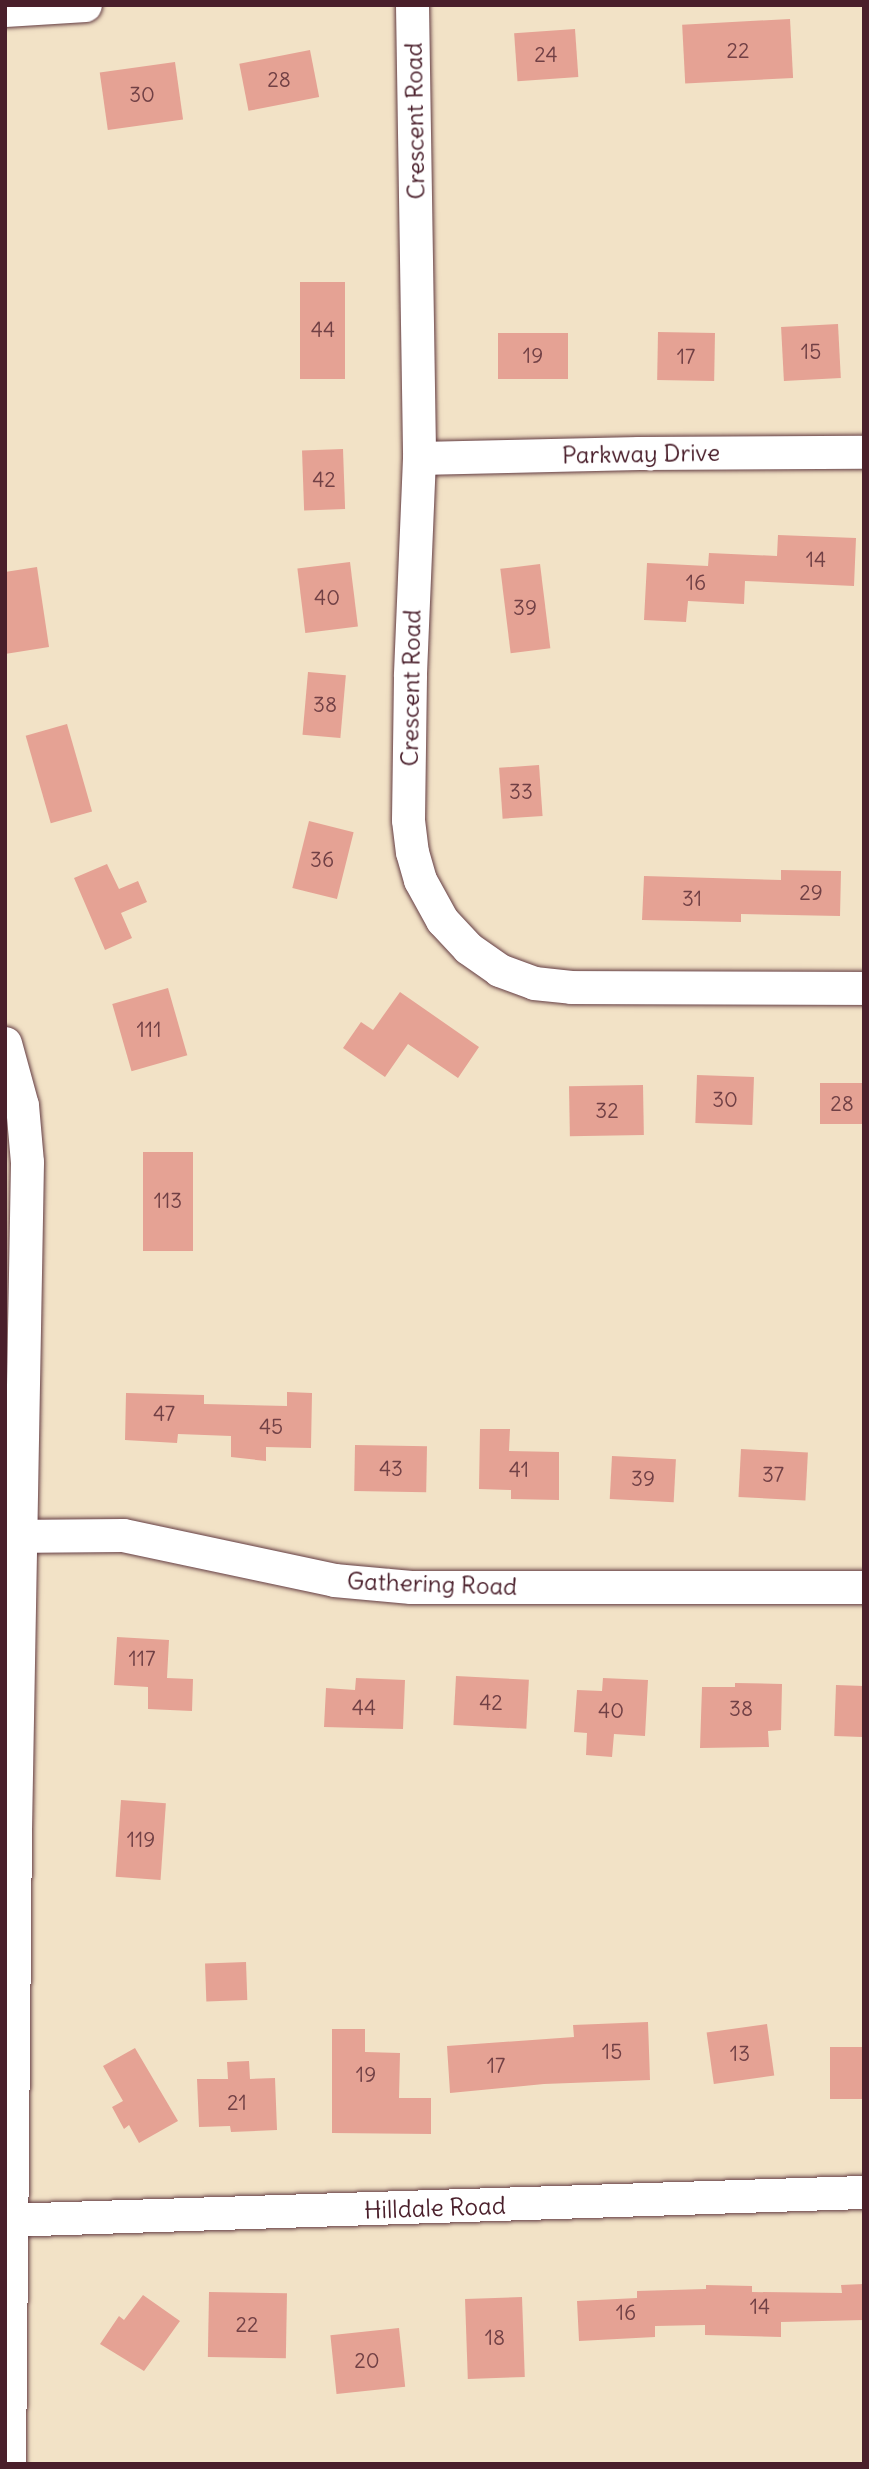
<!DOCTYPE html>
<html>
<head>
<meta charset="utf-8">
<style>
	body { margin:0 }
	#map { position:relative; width:869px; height:2469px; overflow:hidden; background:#f2e2c6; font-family:Delius,sans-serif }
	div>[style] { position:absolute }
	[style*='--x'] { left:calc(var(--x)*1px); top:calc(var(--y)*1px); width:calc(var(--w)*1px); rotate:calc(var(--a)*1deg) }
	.building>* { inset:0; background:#e5a294; transform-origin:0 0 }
	.roads { filter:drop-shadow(0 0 2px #633c42) drop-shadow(0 0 2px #633c42) }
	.street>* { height:33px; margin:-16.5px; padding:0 16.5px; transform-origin:16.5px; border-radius:16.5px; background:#fff }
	span { translate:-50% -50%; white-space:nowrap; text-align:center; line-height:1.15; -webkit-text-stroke:7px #fff; paint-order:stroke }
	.number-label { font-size:21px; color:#714045 }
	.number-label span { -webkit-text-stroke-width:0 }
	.street-label { font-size:24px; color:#4a1f2b }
	.frame { position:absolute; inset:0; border:7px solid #4a1f2b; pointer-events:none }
</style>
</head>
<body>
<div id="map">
	<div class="building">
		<i style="left:790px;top:19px;width:59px;height:108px;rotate:87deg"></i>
		<i style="left:575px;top:29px;width:48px;height:61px;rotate:86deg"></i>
		<i style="left:310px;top:50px;width:48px;height:72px;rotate:79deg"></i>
		<i style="left:175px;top:62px;width:58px;height:76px;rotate:82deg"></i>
		<i style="left:300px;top:282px;width:45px;height:97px"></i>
		<i style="left:838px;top:324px;width:54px;height:57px;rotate:87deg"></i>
		<i style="left:658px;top:332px;width:57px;height:48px;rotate:1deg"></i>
		<i style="left:498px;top:333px;width:70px;height:46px"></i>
		<i style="left:343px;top:449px;width:60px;height:41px;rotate:88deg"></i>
		<i style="clip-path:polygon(778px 535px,856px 538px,854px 586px,745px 581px,744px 604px,688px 601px,686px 622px,644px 620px,647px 563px,708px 566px,709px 553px,777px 556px)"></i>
		<i style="left:350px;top:562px;width:65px;height:53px;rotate:83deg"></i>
		<i style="left:540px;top:564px;width:85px;height:40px;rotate:83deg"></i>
		<i style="clip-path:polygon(37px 567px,49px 647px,5px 654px,5px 572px)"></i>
		<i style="left:308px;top:672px;width:38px;height:63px;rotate:5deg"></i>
		<i style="left:67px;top:724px;width:91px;height:43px;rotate:74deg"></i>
		<i style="left:539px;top:765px;width:51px;height:40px;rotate:86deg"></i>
		<i style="left:309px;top:821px;width:46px;height:69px;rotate:14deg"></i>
		<i style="clip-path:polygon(107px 864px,119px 889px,138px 881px,147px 902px,121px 913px,132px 938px,105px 950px,74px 878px)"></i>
		<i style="clip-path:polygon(781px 870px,841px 871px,840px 916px,741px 914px,741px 922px,642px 920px,644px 876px,781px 880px)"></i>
		<i style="left:168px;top:988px;width:70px;height:58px;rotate:74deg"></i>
		<i style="clip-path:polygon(400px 992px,479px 1047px,458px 1078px,408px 1044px,385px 1077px,343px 1048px,361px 1022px,373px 1030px)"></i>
		<i style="left:697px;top:1075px;width:57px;height:48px;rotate:2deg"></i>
		<i style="left:864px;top:1083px;width:41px;height:44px;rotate:90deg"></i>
		<i style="left:643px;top:1085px;width:50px;height:74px;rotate:89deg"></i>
		<i style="left:143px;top:1152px;width:50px;height:99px"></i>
		<i style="clip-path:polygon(287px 1392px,312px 1393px,311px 1448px,266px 1447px,266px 1461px,231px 1457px,231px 1436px,178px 1434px,177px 1443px,125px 1440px,126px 1393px,204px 1395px,204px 1404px,287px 1406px)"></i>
		<i style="clip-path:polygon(480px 1429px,510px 1429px,509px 1451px,559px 1452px,559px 1500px,511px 1499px,511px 1490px,479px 1489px)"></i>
		<i style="left:355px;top:1445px;width:72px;height:46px;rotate:1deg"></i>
		<i style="left:741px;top:1449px;width:67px;height:48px;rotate:3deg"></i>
		<i style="left:612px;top:1456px;width:64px;height:43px;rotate:3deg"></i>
		<i style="clip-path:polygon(117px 1637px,169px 1640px,167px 1678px,193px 1679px,192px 1711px,148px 1709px,148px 1687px,114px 1685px)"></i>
		<i style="left:456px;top:1676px;width:73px;height:49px;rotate:3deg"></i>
		<i style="clip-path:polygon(356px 1678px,405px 1680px,403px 1729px,324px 1727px,326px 1688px,355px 1690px)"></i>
		<i style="clip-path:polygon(603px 1678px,648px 1680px,645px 1736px,614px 1734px,612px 1757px,586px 1755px,587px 1733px,574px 1732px,577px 1690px,602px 1691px)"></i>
		<i style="clip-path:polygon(735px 1683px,782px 1684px,781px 1730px,768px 1731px,769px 1747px,700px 1748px,702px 1687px,735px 1687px)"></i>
		<i style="left:836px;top:1685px;width:28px;height:51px;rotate:2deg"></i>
		<i style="left:121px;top:1800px;width:45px;height:77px;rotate:4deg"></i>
		<i style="left:246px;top:1962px;width:38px;height:41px;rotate:88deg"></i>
		<i style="clip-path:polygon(648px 2022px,650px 2080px,544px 2084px,450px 2093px,447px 2046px,574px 2037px,573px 2025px)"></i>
		<i style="left:767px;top:2024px;width:52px;height:61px;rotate:82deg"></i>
		<i style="clip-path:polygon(332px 2029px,365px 2029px,365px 2052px,400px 2053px,399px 2098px,431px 2098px,431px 2134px,332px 2133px)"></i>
		<i style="left:864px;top:2047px;width:52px;height:34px;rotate:90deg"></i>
		<i style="clip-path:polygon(135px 2048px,178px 2121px,139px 2143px,129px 2125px,124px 2129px,112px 2107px,123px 2101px,103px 2066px)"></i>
		<i style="clip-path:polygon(249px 2061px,250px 2079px,275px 2078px,277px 2130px,231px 2132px,230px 2126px,199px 2127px,197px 2079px,228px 2079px,227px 2062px)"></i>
		<i style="clip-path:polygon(864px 2284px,864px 2320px,781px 2322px,781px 2337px,705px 2335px,705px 2325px,655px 2326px,655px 2337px,579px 2341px,577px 2301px,637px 2298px,637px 2291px,706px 2289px,706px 2285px,752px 2286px,752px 2292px,842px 2293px,841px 2285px)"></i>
		<i style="left:209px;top:2292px;width:78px;height:65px;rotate:1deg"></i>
		<i style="clip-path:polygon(143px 2295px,180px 2321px,144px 2371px,100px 2344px,119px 2316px,124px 2320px)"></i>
		<i style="left:522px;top:2297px;width:80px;height:57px;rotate:88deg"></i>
		<i style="left:399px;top:2328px;width:59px;height:69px;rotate:84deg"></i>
	</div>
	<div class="roads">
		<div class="street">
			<i style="--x:412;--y:5;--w:453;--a:89.1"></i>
			<i style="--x:419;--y:458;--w:218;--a:92.4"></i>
			<i style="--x:410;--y:676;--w:144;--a:90.8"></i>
			<i style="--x:408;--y:820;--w:32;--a:83"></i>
			<i style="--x:412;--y:852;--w:29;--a:74"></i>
			<i style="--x:420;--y:880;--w:46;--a:61.2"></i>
			<i style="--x:442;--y:920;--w:38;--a:47"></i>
			<i style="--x:468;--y:948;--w:38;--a:35"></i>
			<i style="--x:499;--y:970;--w:37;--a:20"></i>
			<i style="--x:534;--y:983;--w:37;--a:6"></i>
			<i style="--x:571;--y:987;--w:293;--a:0.2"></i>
			<i style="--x:5;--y:10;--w:80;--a:-3.6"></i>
			<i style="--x:419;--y:458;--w:220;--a:-1.3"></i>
			<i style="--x:639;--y:453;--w:225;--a:-0.3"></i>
			<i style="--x:5;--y:1043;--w:64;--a:74.7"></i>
			<i style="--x:22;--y:1105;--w:57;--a:85"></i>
			<i style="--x:27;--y:1162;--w:665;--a:91.03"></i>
			<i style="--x:15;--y:1827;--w:637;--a:90.54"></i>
			<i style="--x:5;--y:1536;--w:118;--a:-0.5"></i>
			<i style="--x:123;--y:1535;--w:216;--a:12"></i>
			<i style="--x:334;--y:1580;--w:77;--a:5.2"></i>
			<i style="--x:411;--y:1587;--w:453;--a:0"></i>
			<i style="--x:5;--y:2220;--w:859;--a:-1.87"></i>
		</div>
	</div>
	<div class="number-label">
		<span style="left:738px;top:51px">22</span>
		<span style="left:546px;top:55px">24</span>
		<span style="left:279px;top:80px">28</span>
		<span style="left:142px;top:95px">30</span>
		<span style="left:323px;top:330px">44</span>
		<span style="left:811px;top:352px">15</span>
		<span style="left:533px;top:356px">19</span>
		<span style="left:686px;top:357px">17</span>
		<span style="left:324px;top:480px">42</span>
		<span style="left:816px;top:560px">14</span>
		<span style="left:696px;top:583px">16</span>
		<span style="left:327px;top:598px">40</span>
		<span style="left:525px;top:608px">39</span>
		<span style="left:325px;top:705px">38</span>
		<span style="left:521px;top:792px">33</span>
		<span style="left:322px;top:860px">36</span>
		<span style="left:811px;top:893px">29</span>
		<span style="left:692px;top:899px">31</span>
		<span style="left:149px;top:1030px">111</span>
		<span style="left:725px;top:1100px">30</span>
		<span style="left:842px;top:1104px">28</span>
		<span style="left:607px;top:1111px">32</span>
		<span style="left:168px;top:1201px">113</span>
		<span style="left:164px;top:1414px">47</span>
		<span style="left:271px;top:1427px">45</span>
		<span style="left:391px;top:1469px">43</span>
		<span style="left:519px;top:1470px">41</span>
		<span style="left:773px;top:1475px">37</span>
		<span style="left:643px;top:1479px">39</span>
		<span style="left:142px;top:1659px">117</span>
		<span style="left:491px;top:1703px">42</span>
		<span style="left:364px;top:1708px">44</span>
		<span style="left:741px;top:1709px">38</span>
		<span style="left:611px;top:1711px">40</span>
		<span style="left:141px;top:1840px">119</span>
		<span style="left:612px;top:2052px">15</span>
		<span style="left:740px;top:2054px">13</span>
		<span style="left:496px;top:2066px">17</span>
		<span style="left:366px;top:2075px">19</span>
		<span style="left:237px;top:2103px">21</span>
		<span style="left:760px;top:2307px">14</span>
		<span style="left:626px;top:2313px">16</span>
		<span style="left:247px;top:2325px">22</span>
		<span style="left:495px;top:2338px">18</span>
		<span style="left:367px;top:2361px">20</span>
	</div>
	<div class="street-label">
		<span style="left:415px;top:121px;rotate:-91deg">Crescent Road</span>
		<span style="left:641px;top:454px;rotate:-1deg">Parkway Drive</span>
		<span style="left:411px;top:688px;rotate:-89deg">Crescent Road</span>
		<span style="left:432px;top:1584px;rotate:2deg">Gathering Road</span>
		<span style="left:435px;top:2208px;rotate:-2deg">Hilldale Road</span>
	</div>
	<div class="frame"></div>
</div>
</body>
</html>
